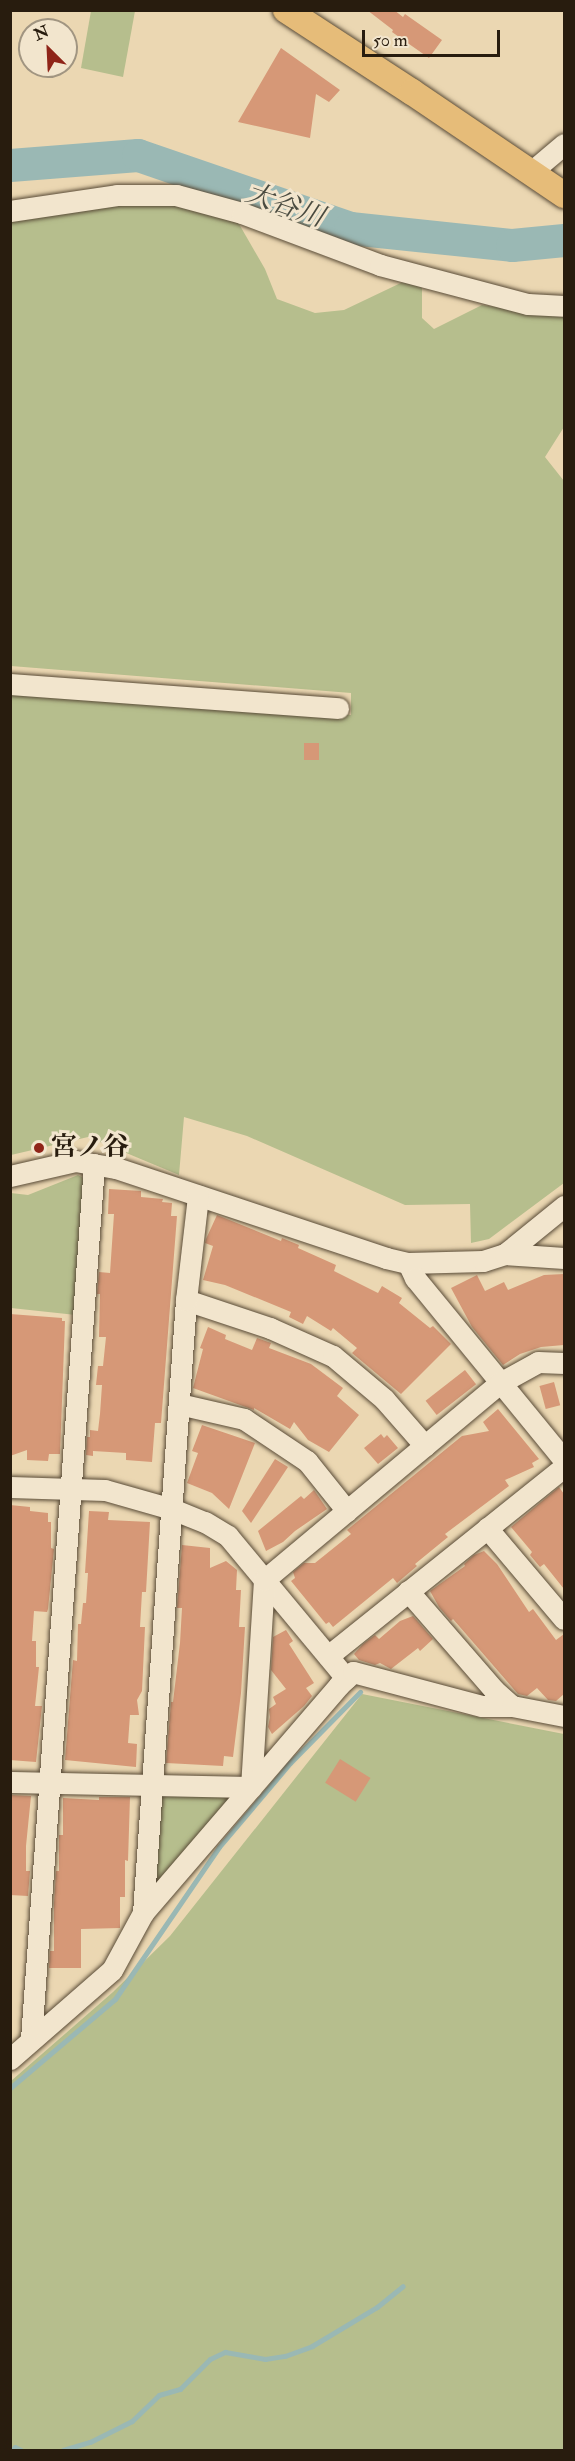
<!DOCTYPE html>
<html>
<head>
<meta charset="utf-8">
<style>
	body { margin:0 }
	#map { position:relative; width:575px; height:2461px; overflow:hidden; background:#ebd7b2; font-family:"IM FELL Double Pica","Noto Serif JP",serif }
	div>[style] { position:absolute }
	[style*='--x'] { left:calc(var(--x)*1px); top:calc(var(--y)*1px); width:calc(var(--w)*1px); rotate:calc(var(--a)*1deg) }
	.green>* { inset:0; background:#b6be8d }
	.stream>* { height:5px; margin:-2.5px; padding:0 2.5px; transform-origin:2.5px; border-radius:2.5px; background:#9ab8b4 }
	.river>* { height:33px; margin:-16.5px; padding:0 16.5px; transform-origin:16.5px; border-radius:16.5px; background:#9ab8b4 }
	.building>* { inset:0; background:#d69877; transform-origin:0 0 }
	.roads { filter:drop-shadow(0 0 2px #594b37) drop-shadow(0 0 2px #594b37) }
	.minor>* { height:21px; margin:-10.5px; padding:0 10.5px; transform-origin:10.5px; border-radius:10.5px; background:#f2e5cd }
	.major>* { height:26px; margin:-13px; padding:0 13px; transform-origin:13px; border-radius:13px; background:#e6bc79 }
	.dots>* { width:16px; height:16px; translate:-50% -50%; box-sizing:border-box; border:3px solid #f2e5cd; border-radius:50% }
	span { translate:-50% -50%; white-space:nowrap; text-align:center; line-height:1.15; -webkit-text-stroke:6px #f2e5cd; paint-order:stroke }
	.poi-label { font-size:26px; color:#281c0e; font-weight:700 }
	.left { translate:0 -50%; text-align:left }
	.water-label { font-size:27px; color:#4a4b40; font-style:italic }
	.frame { position:absolute; inset:0; border:12px solid #281c0e; pointer-events:none }
	.north { position:absolute; left:18px; top:18px; width:60px; height:60px; box-sizing:border-box; background:#f2e5cd; border:2px solid #a19581; border-radius:50%; rotate:336deg; font-size:16px; font-weight:700; line-height:24px; text-align:center; color:#281c0e }
	.north::after { content:''; display:block; margin:auto; width:21px; height:27px; background:#8f2418; clip-path:polygon(50% 0,100% 100%,50% 72%,0 100%) }
	.scale { position:absolute; left:362px; top:30px; width:138px; height:27px; box-sizing:border-box; border:3px solid #281c0e; border-top:0; padding-left:8px; font-size:18px; line-height:21px; white-space:nowrap; color:#281c0e; -webkit-text-stroke:4px #f2e5cd; paint-order:stroke }
</style>
</head>
<body>
<div id="map">
	<div class="green">
		<i style="clip-path:polygon(91px 11px,135px 11px,123px 77px,81px 68px)"></i>
		<i style="clip-path:polygon(163px 200px,235px 217px,265px 269px,277px 299px,315px 313px,344px 310px,407px 280px,422px 285px,422px 318px,434px 329px,482px 305px,564px 317px,564px 427px,545px 457px,564px 481px,564px 1183px,489px 1239px,471px 1243px,470px 1204px,405px 1205px,247px 1136px,184px 1117px,179px 1175px,88px 1137px,11px 1155px,11px 691px,351px 715px,351px 693px,11px 666px,10px 217px,89px 205px)"></i>
		<i style="clip-path:polygon(78px 1175px,87px 1180px,76px 1315px,11px 1308px,11px 1193px,28px 1195px)"></i>
		<i style="clip-path:polygon(362px 1694px,564px 1734px,564px 2450px,11px 2450px,11px 2081px,113px 1992px,170px 1936px)"></i>
		<i style="clip-path:polygon(157px 1789px,238px 1792px,152px 1894px)"></i>
	</div>
	<div class="stream">
		<i style="--x:10;--y:2088;--w:138;--a:-40.3"></i>
		<i style="--x:115;--y:1999;--w:184;--a:-55.6"></i>
		<i style="--x:219;--y:1847;--w:110;--a:-49.8"></i>
		<i style="--x:290;--y:1763;--w:100;--a:-45.4"></i>
		<i style="--x:12;--y:2450;--w:4;--a:-45"></i>
		<i style="--x:15;--y:2447;--w:7;--a:27"></i>
		<i style="--x:63;--y:2450;--w:28;--a:-17"></i>
		<i style="--x:90;--y:2442;--w:47;--a:-26.6"></i>
		<i style="--x:132;--y:2421;--w:37;--a:-44"></i>
		<i style="--x:159;--y:2395;--w:22;--a:-16"></i>
		<i style="--x:180;--y:2389;--w:42;--a:-45"></i>
		<i style="--x:210;--y:2359;--w:17;--a:-25"></i>
		<i style="--x:225;--y:2352;--w:41;--a:9.9"></i>
		<i style="--x:265;--y:2359;--w:20;--a:-9"></i>
		<i style="--x:285;--y:2356;--w:29;--a:-20"></i>
		<i style="--x:312;--y:2346;--w:76;--a:-31"></i>
		<i style="--x:377;--y:2307;--w:33;--a:-39"></i>
	</div>
	<div class="river">
		<i style="--x:10;--y:165;--w:128;--a:-4.5"></i>
		<i style="--x:138;--y:155;--w:224;--a:19"></i>
		<i style="--x:350;--y:228;--w:163;--a:6"></i>
		<i style="--x:512;--y:245;--w:52;--a:-5.5"></i>
	</div>
	<div class="building">
		<i style="clip-path:polygon(367px 10px,394px 10px,403px 17px,405px 14px,442px 40px,429px 58px,392px 32px,393px 30px)"></i>
		<i style="clip-path:polygon(281px 48px,340px 90px,329px 102px,316px 94px,310px 138px,238px 122px)"></i>
		<i style="left:304px;top:743px;width:15px;height:17px"></i>
		<i style="clip-path:polygon(109px 1189px,141px 1191px,141px 1197px,163px 1199px,162px 1202px,172px 1203px,171px 1216px,177px 1216px,161px 1423px,155px 1423px,152px 1462px,126px 1460px,126px 1453px,93px 1451px,93px 1456px,86px 1455px,87px 1437px,90px 1437px,90px 1430px,98px 1431px,100px 1414px,102px 1385px,96px 1385px,98px 1366px,103px 1366px,106px 1337px,99px 1337px,100px 1294px,97px 1294px,99px 1272px,110px 1273px,114px 1214px,108px 1214px)"></i>
		<i style="clip-path:polygon(217px 1215px,281px 1241px,282px 1238px,299px 1245px,298px 1248px,336px 1265px,334px 1271px,378px 1293px,382px 1286px,402px 1298px,399px 1303px,430px 1328px,433px 1326px,451px 1344px,401px 1394px,352px 1353px,357px 1348px,333px 1328px,331px 1331px,307px 1316px,303px 1324px,289px 1317px,291px 1312px,225px 1285px,203px 1280px,213px 1246px,205px 1243px,206px 1239px)"></i>
		<i style="clip-path:polygon(564px 1274px,564px 1345px,541px 1347px,520px 1354px,503px 1365px,472px 1327px,451px 1288px,477px 1275px,485px 1291px,504px 1282px,508px 1290px,544px 1275px)"></i>
		<i style="clip-path:polygon(10px 1314px,62px 1318px,62px 1321px,65px 1321px,60px 1454px,49px 1454px,48px 1461px,27px 1460px,27px 1450px,10px 1456px)"></i>
		<i style="clip-path:polygon(208px 1327px,226px 1335px,225px 1339px,252px 1350px,257px 1338px,271px 1343px,269px 1348px,311px 1364px,343px 1388px,337px 1396px,359px 1415px,329px 1452px,308px 1440px,294px 1422px,290px 1429px,254px 1408px,254px 1410px,193px 1388px,203px 1349px,200px 1348px)"></i>
		<i style="left:465px;top:1370px;width:18px;height:50px;rotate:52deg"></i>
		<i style="left:554px;top:1382px;width:24px;height:15px;rotate:75deg"></i>
		<i style="clip-path:polygon(498px 1409px,539px 1459px,532px 1463px,534px 1467px,505px 1480px,509px 1486px,445px 1534px,448px 1537px,415px 1564px,417px 1566px,397px 1583px,393px 1578px,333px 1627px,329px 1622px,326px 1624px,291px 1581px,295px 1578px,293px 1572px,304px 1563px,315px 1563px,351px 1534px,347px 1530px,462px 1436px,489px 1431px,483px 1422px)"></i>
		<i style="clip-path:polygon(202px 1425px,255px 1443px,229px 1509px,212px 1493px,187px 1483px,198px 1453px,192px 1451px)"></i>
		<i style="clip-path:polygon(381px 1434px,384px 1438px,387px 1435px,398px 1448px,378px 1464px,364px 1448px)"></i>
		<i style="clip-path:polygon(275px 1459px,288px 1467px,251px 1523px,242px 1511px)"></i>
		<i style="clip-path:polygon(559px 1487px,564px 1494px,564px 1589px,544px 1564px,540px 1567px,530px 1555px,532px 1552px,511px 1527px)"></i>
		<i style="clip-path:polygon(314px 1490px,327px 1509px,295px 1531px,283px 1542px,266px 1551px,258px 1531px,301px 1496px,304px 1499px)"></i>
		<i style="clip-path:polygon(10px 1505px,30px 1507px,30px 1511px,48px 1513px,48px 1522px,51px 1522px,51px 1548px,54px 1549px,48px 1609px,47px 1612px,34px 1611px,32px 1641px,36px 1641px,36px 1667px,39px 1667px,35px 1706px,42px 1706px,36px 1762px,10px 1760px)"></i>
		<i style="clip-path:polygon(89px 1511px,109px 1512px,108px 1520px,150px 1522px,146px 1592px,142px 1592px,140px 1627px,145px 1627px,142px 1691px,137px 1700px,139px 1715px,130px 1715px,128px 1743px,137px 1744px,136px 1767px,65px 1760px,73px 1660px,77px 1661px,78px 1624px,81px 1624px,83px 1603px,86px 1603px,88px 1573px,85px 1573px)"></i>
		<i style="clip-path:polygon(182px 1545px,210px 1548px,210px 1568px,226px 1561px,237px 1570px,236px 1590px,241px 1590px,239px 1627px,245px 1627px,241px 1693px,233px 1757px,224px 1756px,223px 1766px,166px 1763px,171px 1702px,173px 1702px,180px 1643px,182px 1608px,177px 1608px)"></i>
		<i style="clip-path:polygon(484px 1551px,497px 1564px,529px 1612px,533px 1609px,556px 1640px,564px 1634px,564px 1694px,556px 1701px,548px 1700px,537px 1688px,527px 1696px,518px 1694px,453px 1619px,451px 1621px,439px 1607px,430px 1591px,465px 1566px,464px 1564px,474px 1555px)"></i>
		<i style="clip-path:polygon(413px 1616px,433px 1639px,420px 1651px,418px 1648px,391px 1669px,380px 1663px,375px 1665px,359px 1660px,354px 1654px,363px 1644px,375px 1635px,379px 1639px,400px 1621px)"></i>
		<i style="clip-path:polygon(286px 1630px,293px 1641px,289px 1644px,314px 1683px,306px 1688px,312px 1696px,304px 1706px,272px 1734px,268px 1727px,270px 1717px,269px 1709px,276px 1704px,273px 1697px,286px 1689px,271px 1670px,273px 1637px)"></i>
		<i style="left:340px;top:1759px;width:36px;height:28px;rotate:32deg"></i>
		<i style="clip-path:polygon(10px 1795px,31px 1796px,26px 1846px,26px 1871px,30px 1871px,28px 1896px,10px 1895px)"></i>
		<i style="clip-path:polygon(99px 1797px,130px 1797px,128px 1861px,125px 1860px,125px 1897px,120px 1897px,120px 1928px,81px 1929px,81px 1968px,49px 1968px,50px 1951px,54px 1951px,54px 1903px,56px 1871px,59px 1871px,59px 1835px,63px 1835px,63px 1798px,99px 1800px)"></i>
	</div>
	<div class="roads">
		<div class="minor">
			<i style="--x:531;--y:172;--w:43;--a:-40.3"></i>
			<i style="--x:10;--y:211;--w:108;--a:-8.5"></i>
			<i style="--x:117;--y:195;--w:59;--a:0"></i>
			<i style="--x:176;--y:195;--w:68;--a:15.3"></i>
			<i style="--x:242;--y:213;--w:147;--a:20.6"></i>
			<i style="--x:380;--y:265;--w:153;--a:14.8"></i>
			<i style="--x:528;--y:304;--w:36;--a:3"></i>
			<i style="--x:10;--y:684;--w:329;--a:4.2"></i>
			<i style="--x:10;--y:1176;--w:67;--a:-13"></i>
			<i style="--x:75;--y:1161;--w:42;--a:9.7"></i>
			<i style="--x:116;--y:1168;--w:285;--a:18.4"></i>
			<i style="--x:386;--y:1258;--w:23;--a:13"></i>
			<i style="--x:408;--y:1263;--w:75;--a:-1.5"></i>
			<i style="--x:483;--y:1261;--w:23;--a:-18"></i>
			<i style="--x:505;--y:1254;--w:76;--a:-39.1"></i>
			<i style="--x:505;--y:1254;--w:59;--a:3.9"></i>
			<i style="--x:408;--y:1263;--w:17;--a:65"></i>
			<i style="--x:415;--y:1278;--w:235;--a:50.7"></i>
			<i style="--x:186;--y:1300;--w:89;--a:18.4"></i>
			<i style="--x:270;--y:1328;--w:69;--a:24"></i>
			<i style="--x:333;--y:1356;--w:67;--a:40.1"></i>
			<i style="--x:384;--y:1399;--w:62;--a:48.9"></i>
			<i style="--x:179;--y:1404;--w:67;--a:13"></i>
			<i style="--x:244;--y:1419;--w:76;--a:33.7"></i>
			<i style="--x:307;--y:1461;--w:64;--a:51.3"></i>
			<i style="--x:10;--y:1487;--w:95;--a:1.8"></i>
			<i style="--x:105;--y:1490;--w:70;--a:15.8"></i>
			<i style="--x:172;--y:1509;--w:35;--a:22"></i>
			<i style="--x:205;--y:1522;--w:27;--a:31"></i>
			<i style="--x:228;--y:1536;--w:185;--a:50.3"></i>
			<i style="--x:487;--y:1528;--w:119;--a:49.8"></i>
			<i style="--x:408;--y:1591;--w:131;--a:49"></i>
			<i style="--x:494;--y:1690;--w:24;--a:42"></i>
			<i style="--x:328;--y:1656;--w:302;--a:-38.7"></i>
			<i style="--x:10;--y:1782;--w:241;--a:1.2"></i>
			<i style="--x:251;--y:1787;--w:207;--a:-86.4"></i>
			<i style="--x:264;--y:1580;--w:307;--a:-39.9"></i>
			<i style="--x:500;--y:1383;--w:43;--a:-28.9"></i>
			<i style="--x:538;--y:1362;--w:26;--a:2"></i>
			<i style="--x:143;--y:1913;--w:615;--a:-85.99"></i>
			<i style="--x:186;--y:1300;--w:105;--a:-83.4"></i>
			<i style="--x:31;--y:2039;--w:877;--a:-85.88"></i>
			<i style="--x:10;--y:2059;--w:135;--a:-41.1"></i>
			<i style="--x:112;--y:1970;--w:65;--a:-61.5"></i>
			<i style="--x:143;--y:1913;--w:301;--a:-49.3"></i>
			<i style="--x:339;--y:1685;--w:19;--a:-43"></i>
			<i style="--x:353;--y:1672;--w:133;--a:14.8"></i>
			<i style="--x:482;--y:1706;--w:30;--a:0"></i>
			<i style="--x:512;--y:1706;--w:53;--a:10.9"></i>
		</div>
		<div class="major">
			<i style="--x:286;--y:10;--w:150;--a:33.1"></i>
			<i style="--x:412;--y:92;--w:184;--a:34.1"></i>
		</div>
	</div>
	<div class="dots">
		<i style="left:39px;top:1148px;background:#8f2418"></i>
	</div>
	<div class="poi-label">
		<span class="left" style="left:51px;top:1148px">宮ノ谷</span>
	</div>
	<div class="water-label">
		<span style="left:285px;top:205px;rotate:19deg">大谷川</span>
	</div>
	<div class="frame"></div>
	<div class="north">N</div>
	<div class="scale">50 m</div>
</div>
</body>
</html>
